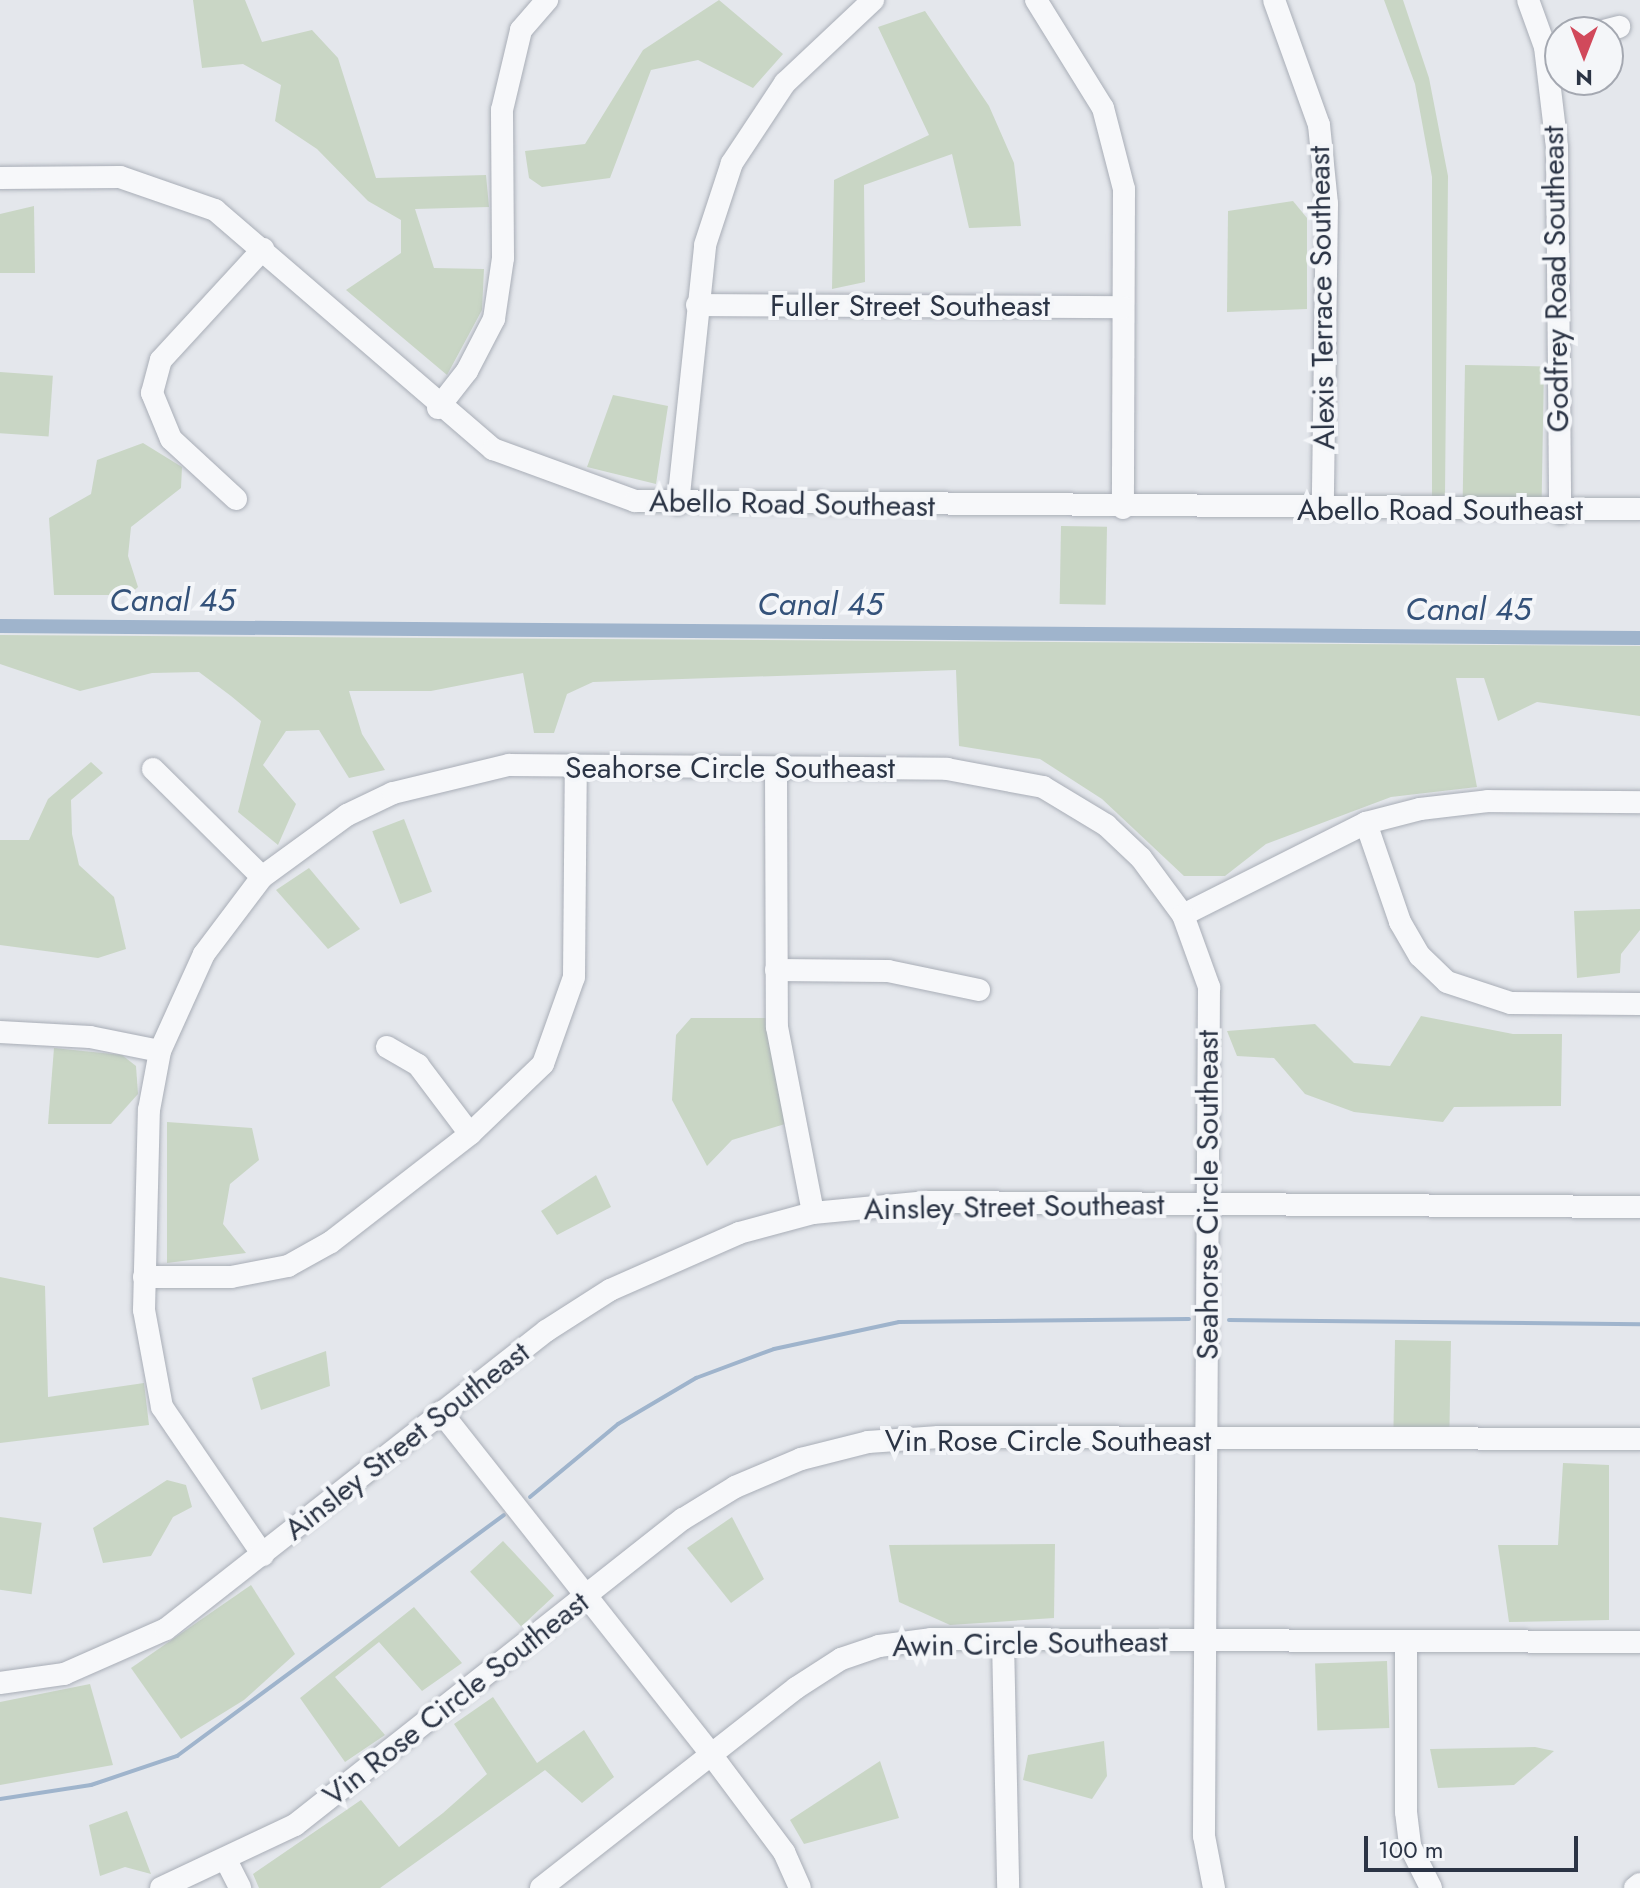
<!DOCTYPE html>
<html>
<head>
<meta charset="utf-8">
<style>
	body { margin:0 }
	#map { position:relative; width:1640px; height:1888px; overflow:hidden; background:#e4e7ec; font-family:Jost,sans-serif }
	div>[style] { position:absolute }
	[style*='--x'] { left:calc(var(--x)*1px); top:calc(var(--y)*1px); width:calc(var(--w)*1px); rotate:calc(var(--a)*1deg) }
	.green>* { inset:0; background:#c9d6c5; transform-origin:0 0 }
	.stream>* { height:4px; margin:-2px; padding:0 2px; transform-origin:2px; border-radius:2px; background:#9fb4cc }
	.canal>* { height:14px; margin:-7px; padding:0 7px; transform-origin:7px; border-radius:7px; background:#9fb4cc }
	.roads { filter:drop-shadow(0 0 2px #a9aeb7) drop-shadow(0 0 2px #a9aeb7) }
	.minor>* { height:22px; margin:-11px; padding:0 11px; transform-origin:11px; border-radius:11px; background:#f7f8fa }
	span { translate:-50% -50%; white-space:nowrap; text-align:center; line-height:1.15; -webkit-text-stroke:8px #f4f6f9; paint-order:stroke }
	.street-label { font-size:30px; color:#2b3445 }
	.water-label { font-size:32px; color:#34527a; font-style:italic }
	.north { position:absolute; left:1544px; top:16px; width:80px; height:80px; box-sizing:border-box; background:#f4f6f9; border:2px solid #a4a8b1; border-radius:50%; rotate:180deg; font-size:22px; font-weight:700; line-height:32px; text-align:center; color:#2b3445 }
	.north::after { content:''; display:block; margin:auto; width:28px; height:36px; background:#d1495b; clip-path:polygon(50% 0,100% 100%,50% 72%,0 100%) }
	.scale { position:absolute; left:1364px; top:1836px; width:214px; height:36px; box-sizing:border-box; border:4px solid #2b3445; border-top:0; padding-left:10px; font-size:24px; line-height:28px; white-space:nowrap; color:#2b3445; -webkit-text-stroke:6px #f4f6f9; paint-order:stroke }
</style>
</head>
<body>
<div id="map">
	<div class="green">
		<i style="clip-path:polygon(193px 0,245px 0,262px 42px,312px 30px,338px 58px,376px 178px,486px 175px,489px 207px,415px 209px,434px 268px,484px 269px,482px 310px,447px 375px,346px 290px,401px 253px,401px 220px,368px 201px,317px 149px,275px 121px,281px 85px,243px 64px,202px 68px)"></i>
		<i style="clip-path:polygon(719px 0,783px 54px,753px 88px,698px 60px,651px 70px,610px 178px,542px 187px,529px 178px,525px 151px,585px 144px,643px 50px)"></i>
		<i style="clip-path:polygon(1384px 0,1403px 0,1429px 78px,1448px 176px,1445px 495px,1432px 497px,1432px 177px,1415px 84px)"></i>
		<i style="clip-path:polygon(925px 11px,989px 106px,1014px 163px,1021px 226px,969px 228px,952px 154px,864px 185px,865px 282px,832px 289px,834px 180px,929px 135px,878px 27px)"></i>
		<i style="clip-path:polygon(1293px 201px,1307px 218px,1307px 309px,1227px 312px,1228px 211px)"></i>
		<i style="clip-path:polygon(34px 206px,35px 273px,0 273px,0 214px)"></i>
		<i style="left:1465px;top:365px;width:79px;height:132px;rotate:1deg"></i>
		<i style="left:0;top:372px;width:53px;height:61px;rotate:4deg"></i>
		<i style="clip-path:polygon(613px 395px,668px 406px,656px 484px,587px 467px)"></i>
		<i style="clip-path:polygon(143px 443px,182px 467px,181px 488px,131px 527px,128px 556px,138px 587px,129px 595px,54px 595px,49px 518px,91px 494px,97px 460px)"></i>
		<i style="left:1061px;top:526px;width:46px;height:78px;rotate:1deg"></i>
		<i style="clip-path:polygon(0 635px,1640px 646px,1640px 716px,1537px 702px,1498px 721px,1484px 678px,1456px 678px,1477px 787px,1391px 797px,1266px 844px,1225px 876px,1184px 876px,1102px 799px,1040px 759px,959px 746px,956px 670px,593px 682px,567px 694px,554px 733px,534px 733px,523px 673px,431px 691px,349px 691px,362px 734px,385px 770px,349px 778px,319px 730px,286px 731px,263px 765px,296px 804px,278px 845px,238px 812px,261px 721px,231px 696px,199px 672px,152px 673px,80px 691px,0 664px)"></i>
		<i style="clip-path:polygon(91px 762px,103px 773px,71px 800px,72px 834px,79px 865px,114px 897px,126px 949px,98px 958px,0 945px,0 840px,29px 840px,48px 799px)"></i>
		<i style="left:404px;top:819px;width:78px;height:34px;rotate:69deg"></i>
		<i style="clip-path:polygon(309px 868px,360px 929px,328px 949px,276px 890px)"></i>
		<i style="clip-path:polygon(1640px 909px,1640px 930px,1621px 954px,1620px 973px,1577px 978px,1574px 911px)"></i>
		<i style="clip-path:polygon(1421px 1016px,1513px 1034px,1562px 1034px,1561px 1106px,1454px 1107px,1443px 1122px,1354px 1112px,1305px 1094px,1274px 1058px,1237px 1056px,1227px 1031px,1315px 1024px,1354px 1063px,1390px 1066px)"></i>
		<i style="clip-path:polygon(691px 1018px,768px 1018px,785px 1124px,732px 1140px,707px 1166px,672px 1100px,676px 1035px)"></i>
		<i style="clip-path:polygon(54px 1048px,122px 1055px,136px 1066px,138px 1094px,111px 1124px,48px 1124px)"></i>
		<i style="clip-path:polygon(167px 1122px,252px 1128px,259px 1160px,230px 1184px,223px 1224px,246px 1253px,167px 1263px)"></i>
		<i style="clip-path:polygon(596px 1175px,611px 1207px,557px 1235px,541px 1211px)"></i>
		<i style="clip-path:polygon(0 1277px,45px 1286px,48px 1397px,144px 1383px,149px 1425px,0 1443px)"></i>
		<i style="left:1395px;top:1340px;width:56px;height:89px;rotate:1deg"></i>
		<i style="clip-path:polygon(326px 1351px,330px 1386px,261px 1410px,252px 1378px)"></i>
		<i style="clip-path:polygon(1563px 1463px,1609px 1465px,1609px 1620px,1509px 1622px,1498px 1545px,1558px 1545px)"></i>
		<i style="clip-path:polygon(167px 1480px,186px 1485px,192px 1507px,173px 1517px,151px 1556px,103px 1563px,93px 1528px)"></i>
		<i style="left:0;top:1517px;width:42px;height:72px;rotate:8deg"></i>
		<i style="clip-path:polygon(732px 1517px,764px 1579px,731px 1603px,687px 1548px)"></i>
		<i style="left:503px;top:1541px;width:75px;height:45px;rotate:47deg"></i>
		<i style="clip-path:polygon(1055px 1544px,1054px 1618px,950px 1625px,899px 1602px,889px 1545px)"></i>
		<i style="clip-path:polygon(251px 1585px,295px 1654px,244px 1700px,181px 1739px,131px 1668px)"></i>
		<i style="clip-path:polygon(414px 1607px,462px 1663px,422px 1691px,379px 1642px,335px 1677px,385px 1735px,345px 1762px,300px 1698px)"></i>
		<i style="left:1387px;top:1661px;width:67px;height:72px;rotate:88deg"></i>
		<i style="clip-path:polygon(90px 1684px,113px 1765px,0 1785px,0 1702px)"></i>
		<i style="clip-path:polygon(493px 1697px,537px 1763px,584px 1730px,614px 1777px,582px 1803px,545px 1770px,380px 1888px,259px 1888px,253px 1874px,361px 1800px,399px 1847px,443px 1813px,487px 1774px,454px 1724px)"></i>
		<i style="clip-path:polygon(1104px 1741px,1107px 1776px,1092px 1799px,1023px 1780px,1028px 1755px)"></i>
		<i style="clip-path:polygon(1535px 1747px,1554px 1751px,1514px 1785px,1438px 1788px,1430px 1749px)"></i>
		<i style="clip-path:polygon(880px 1761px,899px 1818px,804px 1844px,790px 1820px)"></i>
		<i style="clip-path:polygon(127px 1811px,151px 1874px,125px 1867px,100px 1876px,89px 1825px)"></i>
	</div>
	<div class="stream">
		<i style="--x:1229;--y:1320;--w:411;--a:0.6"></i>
		<i style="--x:530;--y:1497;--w:114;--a:-39.7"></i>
		<i style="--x:618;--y:1424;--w:91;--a:-30.5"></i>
		<i style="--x:696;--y:1378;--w:83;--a:-20.4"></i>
		<i style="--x:774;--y:1349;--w:128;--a:-12.2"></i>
		<i style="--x:899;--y:1322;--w:290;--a:-0.6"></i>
		<i style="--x:0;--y:1799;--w:92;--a:-8.7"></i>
		<i style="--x:91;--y:1785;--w:91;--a:-18.6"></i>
		<i style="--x:177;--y:1756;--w:406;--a:-36.4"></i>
	</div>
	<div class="canal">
		<i style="--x:0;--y:626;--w:1640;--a:0.42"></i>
	</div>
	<div class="roads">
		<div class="minor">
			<i style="--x:1036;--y:0;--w:127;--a:58.2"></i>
			<i style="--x:1103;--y:108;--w:84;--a:75.5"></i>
			<i style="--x:1124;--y:189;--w:319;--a:90.2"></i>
			<i style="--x:1274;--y:0;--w:133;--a:70.2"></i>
			<i style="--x:1319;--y:125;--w:79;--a:84.2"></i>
			<i style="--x:1327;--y:204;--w:305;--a:90.8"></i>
			<i style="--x:1528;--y:0;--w:50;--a:70.1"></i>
			<i style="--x:1545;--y:47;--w:102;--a:83.2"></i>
			<i style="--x:1557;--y:148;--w:365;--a:89.5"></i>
			<i style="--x:1600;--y:32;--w:20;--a:-15"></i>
			<i style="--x:0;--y:178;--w:120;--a:-0.5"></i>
			<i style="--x:120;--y:177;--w:101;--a:19.2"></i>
			<i style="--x:215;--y:210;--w:367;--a:40.7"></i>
			<i style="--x:493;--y:449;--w:151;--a:20.1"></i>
			<i style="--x:635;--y:501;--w:1005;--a:0.46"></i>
			<i style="--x:697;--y:305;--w:426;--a:0.3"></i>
			<i style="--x:438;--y:408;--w:47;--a:-51.9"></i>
			<i style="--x:467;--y:371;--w:59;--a:-62.6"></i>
			<i style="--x:494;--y:319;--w:62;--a:-81.6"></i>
			<i style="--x:503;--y:258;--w:148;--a:-90.4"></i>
			<i style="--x:502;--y:110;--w:82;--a:-76.6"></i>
			<i style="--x:521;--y:30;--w:40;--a:-49"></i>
			<i style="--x:236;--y:499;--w:88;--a:-137.3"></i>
			<i style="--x:171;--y:439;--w:50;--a:-112.4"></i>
			<i style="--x:152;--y:393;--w:34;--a:-75"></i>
			<i style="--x:161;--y:360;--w:151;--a:-47.4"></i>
			<i style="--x:678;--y:504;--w:260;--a:-84"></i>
			<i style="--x:705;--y:245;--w:86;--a:-71.8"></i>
			<i style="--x:732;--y:163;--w:96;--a:-56.5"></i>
			<i style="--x:785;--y:83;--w:121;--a:-43.3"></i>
			<i style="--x:776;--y:768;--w:259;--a:89.8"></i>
			<i style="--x:777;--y:1027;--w:189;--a:79"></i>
			<i style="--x:153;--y:769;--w:153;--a:44.7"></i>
			<i style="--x:1366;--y:823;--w:105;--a:71"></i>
			<i style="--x:1400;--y:922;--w:39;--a:60"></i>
			<i style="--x:1420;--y:956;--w:37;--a:44"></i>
			<i style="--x:1447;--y:982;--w:67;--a:18.2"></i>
			<i style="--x:1511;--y:1003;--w:129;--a:0.4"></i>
			<i style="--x:1183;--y:915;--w:205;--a:-26.7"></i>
			<i style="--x:1366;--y:823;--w:56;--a:-14.5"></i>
			<i style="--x:1420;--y:809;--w:68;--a:-6.7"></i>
			<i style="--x:1488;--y:801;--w:152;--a:0.4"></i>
			<i style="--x:776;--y:970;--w:112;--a:0.5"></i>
			<i style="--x:888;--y:971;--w:93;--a:11.8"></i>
			<i style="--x:0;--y:1032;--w:90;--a:3.2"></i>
			<i style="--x:90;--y:1037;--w:71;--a:11.3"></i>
			<i style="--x:387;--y:1047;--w:36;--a:30"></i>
			<i style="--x:418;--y:1065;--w:86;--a:53"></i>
			<i style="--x:144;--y:1277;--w:87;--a:0"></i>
			<i style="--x:231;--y:1277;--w:58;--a:-10.9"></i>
			<i style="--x:288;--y:1266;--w:49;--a:-29.2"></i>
			<i style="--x:331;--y:1242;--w:176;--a:-37.8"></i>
			<i style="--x:470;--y:1134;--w:101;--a:-43.8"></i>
			<i style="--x:543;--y:1064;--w:92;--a:-70.4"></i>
			<i style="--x:574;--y:977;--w:210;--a:-89.5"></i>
			<i style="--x:441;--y:1412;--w:434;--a:51.7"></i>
			<i style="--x:710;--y:1753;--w:124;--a:53.2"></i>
			<i style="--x:784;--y:1852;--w:39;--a:66"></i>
			<i style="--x:263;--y:1555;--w:179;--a:-124.3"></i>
			<i style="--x:162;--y:1407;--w:99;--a:-100.5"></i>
			<i style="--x:144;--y:1310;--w:200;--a:-88.6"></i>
			<i style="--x:149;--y:1110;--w:60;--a:-79.4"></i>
			<i style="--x:160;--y:1051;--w:107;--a:-65.6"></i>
			<i style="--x:204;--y:954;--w:96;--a:-53"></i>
			<i style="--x:262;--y:877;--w:105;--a:-36.1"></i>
			<i style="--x:347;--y:815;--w:51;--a:-25.6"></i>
			<i style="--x:393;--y:793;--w:119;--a:-13.6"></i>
			<i style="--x:509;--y:765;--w:438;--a:0.5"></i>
			<i style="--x:947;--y:769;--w:98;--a:10.6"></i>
			<i style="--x:1043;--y:787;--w:74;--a:31.1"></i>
			<i style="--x:1106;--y:825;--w:48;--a:43.3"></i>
			<i style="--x:1141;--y:858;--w:71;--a:53.6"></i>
			<i style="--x:1183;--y:915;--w:77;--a:70.1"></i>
			<i style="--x:1209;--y:987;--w:849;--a:90.34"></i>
			<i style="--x:1204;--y:1836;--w:53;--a:79.1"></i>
			<i style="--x:1003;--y:1640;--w:248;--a:88.8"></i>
			<i style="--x:1406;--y:1641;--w:171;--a:90"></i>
			<i style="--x:1406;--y:1812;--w:34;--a:83"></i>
			<i style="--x:1410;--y:1846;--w:47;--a:63.4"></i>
			<i style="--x:0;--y:1683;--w:65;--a:-8"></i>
			<i style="--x:64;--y:1674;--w:111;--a:-23.8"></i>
			<i style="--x:166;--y:1629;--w:483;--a:-38.1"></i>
			<i style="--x:546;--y:1331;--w:76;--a:-32.6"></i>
			<i style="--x:610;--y:1290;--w:141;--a:-23.8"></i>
			<i style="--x:739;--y:1233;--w:77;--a:-15.1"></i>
			<i style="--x:813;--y:1213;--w:115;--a:-5.5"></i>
			<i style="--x:927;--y:1202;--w:713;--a:0.4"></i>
			<i style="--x:227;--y:1862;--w:29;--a:63"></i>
			<i style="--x:161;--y:1888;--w:148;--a:-25.2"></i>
			<i style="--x:295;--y:1825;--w:494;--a:-38.3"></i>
			<i style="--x:683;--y:1519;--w:61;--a:-31.6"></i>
			<i style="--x:735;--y:1487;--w:72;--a:-23"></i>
			<i style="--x:801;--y:1459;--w:69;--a:-14.2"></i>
			<i style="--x:868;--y:1442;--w:71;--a:-4"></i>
			<i style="--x:939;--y:1437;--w:701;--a:0.16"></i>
			<i style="--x:541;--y:1888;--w:324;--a:-38.1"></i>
			<i style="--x:796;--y:1688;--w:54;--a:-32.8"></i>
			<i style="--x:841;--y:1659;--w:40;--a:-18.9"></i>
			<i style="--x:879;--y:1646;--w:52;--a:-7.7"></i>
			<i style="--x:931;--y:1639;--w:709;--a:0.24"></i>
			<i style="--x:1635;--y:1888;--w:6;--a:-39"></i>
		</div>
	</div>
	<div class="street-label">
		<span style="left:1556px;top:279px;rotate:-91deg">Godfrey Road Southeast</span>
		<span style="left:1322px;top:298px;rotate:-91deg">Alexis Terrace Southeast</span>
		<span style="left:910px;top:306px">Fuller Street Southeast</span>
		<span style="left:792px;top:504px;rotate:1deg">Abello Road Southeast</span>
		<span style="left:1440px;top:510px">Abello Road Southeast</span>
		<span style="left:730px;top:768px">Seahorse Circle Southeast</span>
		<span style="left:1208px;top:1195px;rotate:-90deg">Seahorse Circle Southeast</span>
		<span style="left:1014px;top:1207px;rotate:-1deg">Ainsley Street Southeast</span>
		<span style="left:407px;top:1441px;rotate:-38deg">Ainsley Street Southeast</span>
		<span style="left:1048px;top:1441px">Vin Rose Circle Southeast</span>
		<span style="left:1030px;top:1644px;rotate:-1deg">Awin Circle Southeast</span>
		<span style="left:456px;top:1699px;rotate:-38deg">Vin Rose Circle Southeast</span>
	</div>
	<div class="water-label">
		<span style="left:172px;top:600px">Canal 45</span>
		<span style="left:820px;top:604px">Canal 45</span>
		<span style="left:1468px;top:609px">Canal 45</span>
	</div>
	<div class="north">N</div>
	<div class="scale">100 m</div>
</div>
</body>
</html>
